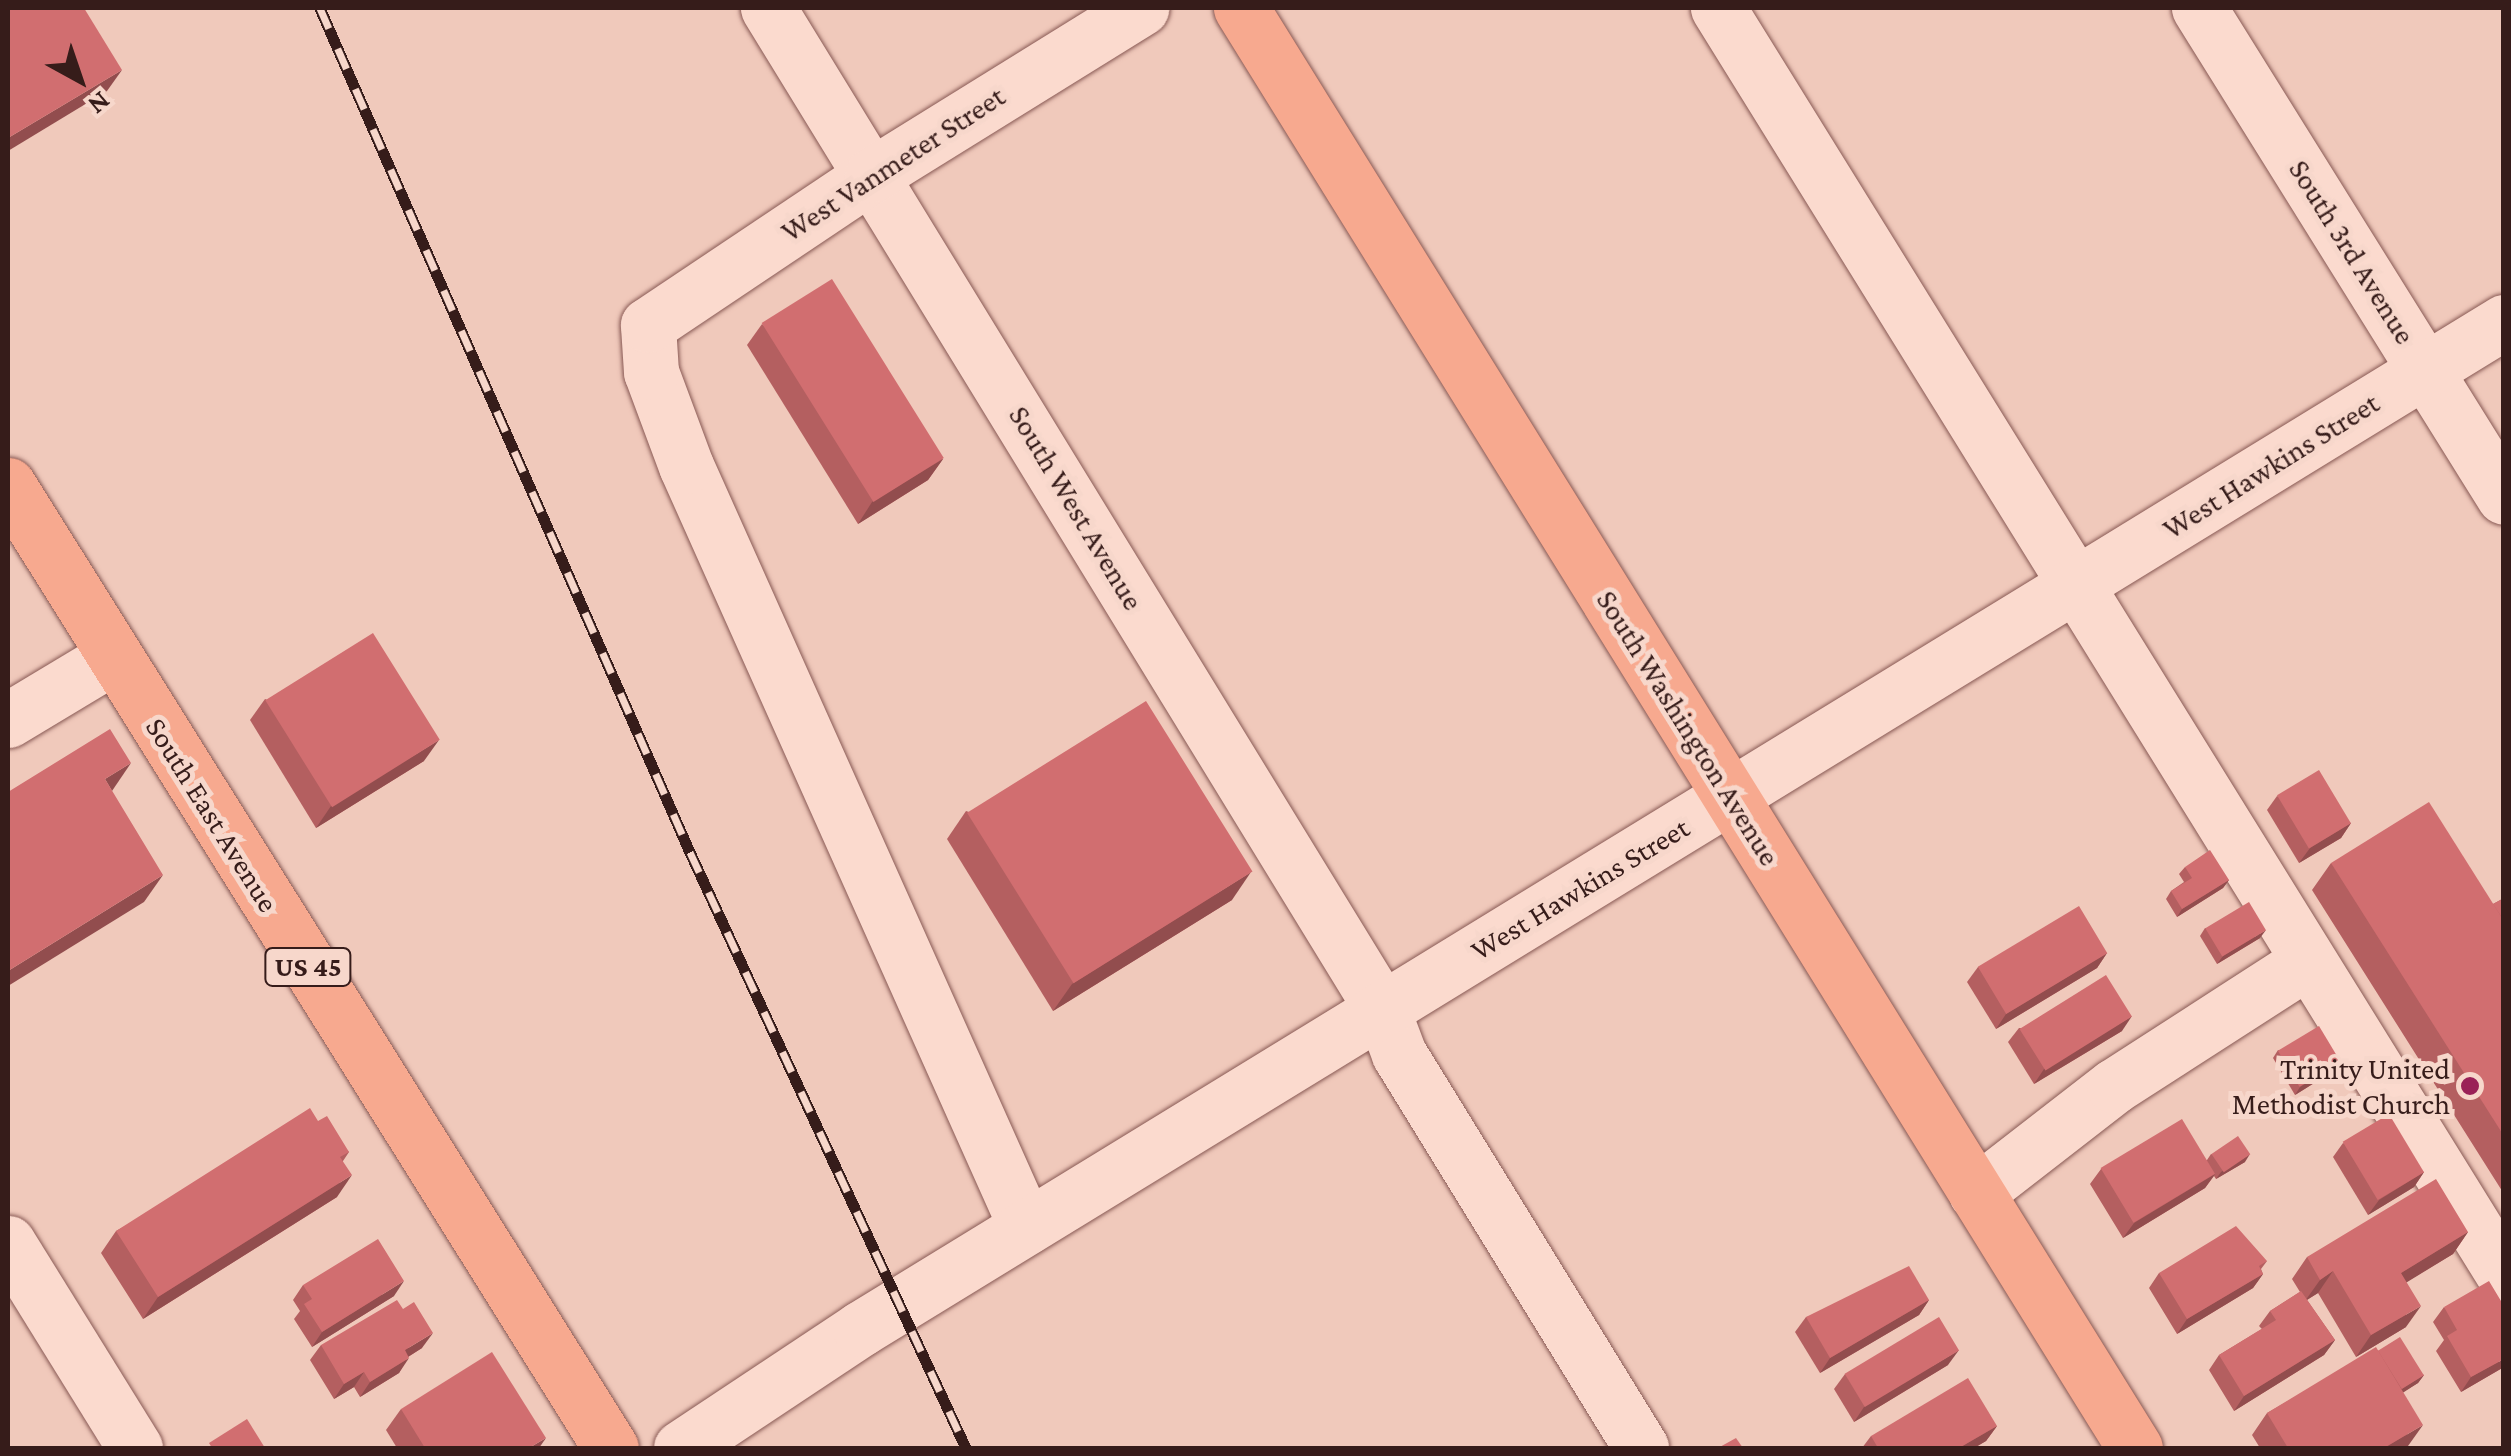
<!DOCTYPE html>
<html>
<head>
<meta charset="utf-8">
<style>
	body { margin:0 }
	#map { position:relative; width:2511px; height:1456px; overflow:hidden; background:#f0c9bb; font-family:"Crimson Pro",serif }
	div>[style] { position:absolute }
	[style*='--x'] { left:calc(var(--x)*1px); top:calc(var(--y)*1px); width:calc(var(--w)*1px); rotate:calc(var(--a)*1deg) }
	.roads { filter:drop-shadow(0 0 2px #885954) drop-shadow(0 0 2px #885954) }
	.minor>* { height:55px; margin:-27.5px; padding:0 27.5px; transform-origin:27.5px; border-radius:27.5px; background:#fbdace }
	.major>* { height:55px; margin:-27.5px; padding:0 27.5px; transform-origin:27.5px; border-radius:27.5px; background:#f7a98f }
	.rail>* { height:11px; margin-top:-5.5px; transform-origin:0; background:repeating-linear-gradient(90deg,#f7d7cb 0 22px,#361c1a 0 44px); box-sizing:border-box; border-block:2px solid #361c1a }
	.wall>* { inset:0; background:#b45f60 }
	.shaded-wall>* { inset:0; background:#924d4e }
	.building>* { inset:0; background:#d16e70; transform-origin:0 0 }
	.dots>* { width:28px; height:28px; translate:-50% -50%; box-sizing:border-box; border:5px solid #f7d7cb; border-radius:50% }
	span { translate:-50% -50%; white-space:nowrap; text-align:center; line-height:1.15; -webkit-text-stroke:10px #f7d7cb; paint-order:stroke }
	.shield-label span { padding:2px 8px; background:#f7d7cb; border:2px solid; border-radius:8px; -webkit-text-stroke-width:0 }
	.shield-label { font-size:28px; color:#361c1a; font-weight:700 }
	.street-label { font-size:30px; color:#361c1a }
	.poi-label { font-size:30px; color:#361c1a }
	.right { translate:-100% -50%; text-align:right }
	.frame { position:absolute; inset:0; border:10px solid #361c1a; pointer-events:none }
	.north { position:absolute; left:30px; top:30px; width:100px; height:100px; -webkit-text-stroke:8px #f7d7cb; paint-order:stroke; rotate:140deg; font-size:28px; font-weight:700; line-height:40px; text-align:center; color:#361c1a }
	.north::after { content:''; display:block; margin:auto; width:35px; height:45px; background:#361c1a; clip-path:polygon(50% 0,100% 100%,50% 72%,0 100%) }
</style>
</head>
<body>
<div id="map">
	<div class="roads">
		<div class="minor">
			<i style="--x:768;--y:8;--w:1174;--a:58.48"></i>
			<i style="--x:1382;--y:1009;--w:48;--a:69.3"></i>
			<i style="--x:1399;--y:1054;--w:462;--a:58.4"></i>
			<i style="--x:1718;--y:8;--w:1491;--a:58.19"></i>
			<i style="--x:2199;--y:8;--w:576;--a:58.05"></i>
			<i style="--x:8;--y:720;--w:122;--a:-31"></i>
			<i style="--x:1976;--y:1193;--w:175;--a:-37.8"></i>
			<i style="--x:2114;--y:1086;--w:231;--a:-32.8"></i>
			<i style="--x:1026;--y:1227;--w:833;--a:-114.07"></i>
			<i style="--x:686;--y:466;--w:100;--a:-110.4"></i>
			<i style="--x:651;--y:372;--w:47;--a:-93.7"></i>
			<i style="--x:648;--y:325;--w:270;--a:-33.8"></i>
			<i style="--x:872;--y:175;--w:317;--a:-31.8"></i>
			<i style="--x:8;--y:1243;--w:241;--a:58.2"></i>
			<i style="--x:681;--y:1448;--w:215;--a:-33.6"></i>
			<i style="--x:860;--y:1329;--w:1928;--a:-31.49"></i>
		</div>
		<div class="major">
			<i style="--x:1241;--y:8;--w:1695;--a:58.17"></i>
			<i style="--x:8;--y:485;--w:1136;--a:57.95"></i>
		</div>
	</div>
	<div class="rail">
		<i style="--x:320;--y:8;--w:922;--a:66.33"></i>
		<i style="--x:690;--y:852;--w:657;--a:65.15"></i>
	</div>
	<div class="wall">
		<i style="clip-path:polygon(762px 324px,943px 459px,928px 480px,858px 524px,747px 345px)"></i>
		<i style="clip-path:polygon(265px 699px,424px 761px,316px 828px,250px 720px)"></i>
		<i style="clip-path:polygon(2277px 796px,2351px 823px,2341px 838px,2299px 863px,2267px 810px)"></i>
		<i style="clip-path:polygon(966px 811px,1232px 900px,1053px 1011px,947px 839px)"></i>
		<i style="clip-path:polygon(2331px 863px,2493px 904px,2504px 898px,2504px 1194px,2312px 890px)"></i>
		<i style="clip-path:polygon(2185px 867px,2229px 880px,2223px 888px,2177px 917px,2166px 899px,2171px 891px,2184px 882px,2179px 874px)"></i>
		<i style="clip-path:polygon(2205px 928px,2260px 938px,2217px 964px,2200px 936px)"></i>
		<i style="clip-path:polygon(2107px 953px,2097px 968px,1996px 1029px,1967px 982px,1978px 967px)"></i>
		<i style="clip-path:polygon(2019px 1028px,2122px 1031px,2034px 1084px,2008px 1042px)"></i>
		<i style="clip-path:polygon(2278px 1050px,2335px 1070px,2295px 1095px,2273px 1058px)"></i>
		<i style="clip-path:polygon(318px 1121px,349px 1152px,343px 1161px,337px 1197px,143px 1319px,101px 1253px,116px 1231px)"></i>
		<i style="clip-path:polygon(2343px 1143px,2424px 1172px,2414px 1187px,2368px 1215px,2333px 1157px)"></i>
		<i style="clip-path:polygon(2211px 1154px,2245px 1162px,2216px 1179px,2214px 1176px,2205px 1188px,2123px 1238px,2090px 1184px,2101px 1169px,2207px 1160px)"></i>
		<i style="clip-path:polygon(2468px 1232px,2453px 1254px,2406px 1282px,2406px 1327px,2356px 1357px,2318px 1293px,2307px 1300px,2335px 1340px,2324px 1355px,2234px 1411px,2209px 1370px,2219px 1355px,2262px 1329px,2259px 1326px,2270px 1311px,2300px 1292px,2292px 1279px,2307px 1257px)"></i>
		<i style="clip-path:polygon(2267px 1261px,2261px 1269px,2263px 1274px,2253px 1288px,2177px 1334px,2149px 1288px,2159px 1273px)"></i>
		<i style="clip-path:polygon(303px 1285px,394px 1296px,312px 1347px,294px 1319px,300px 1311px,293px 1300px)"></i>
		<i style="clip-path:polygon(1929px 1300px,1919px 1315px,1820px 1373px,1795px 1332px,1806px 1317px)"></i>
		<i style="clip-path:polygon(2444px 1307px,2504px 1367px,2461px 1392px,2436px 1351px,2444px 1340px,2433px 1322px)"></i>
		<i style="clip-path:polygon(321px 1345px,422px 1348px,408px 1357px,399px 1373px,360px 1397px,354px 1387px,334px 1399px,310px 1360px)"></i>
		<i style="clip-path:polygon(2377px 1350px,2424px 1375px,2418px 1383px,2403px 1392px,2408px 1446px,2404px 1448px,2260px 1448px,2252px 1435px,2267px 1413px)"></i>
		<i style="clip-path:polygon(1948px 1365px,1854px 1422px,1834px 1389px,1845px 1374px)"></i>
		<i style="clip-path:polygon(401px 1409px,539px 1448px,397px 1448px,386px 1430px)"></i>
		<i style="clip-path:polygon(1997px 1426px,1986px 1441px,1974px 1448px,1862px 1448px,1871px 1436px)"></i>
	</div>
	<div class="shaded-wall">
		<i style="clip-path:polygon(122px 70px,107px 91px,8px 151px,8px 138px)"></i>
		<i style="clip-path:polygon(943px 459px,928px 480px,858px 524px,872px 502px)"></i>
		<i style="clip-path:polygon(439px 740px,424px 761px,316px 828px,331px 806px)"></i>
		<i style="clip-path:polygon(131px 763px,112px 791px,105px 779px)"></i>
		<i style="clip-path:polygon(2351px 823px,2341px 838px,2299px 863px,2310px 848px)"></i>
		<i style="clip-path:polygon(1251px 872px,1232px 900px,1053px 1011px,1072px 984px)"></i>
		<i style="clip-path:polygon(163px 875px,144px 902px,8px 986px,8px 971px)"></i>
		<i style="clip-path:polygon(2229px 880px,2223px 888px,2177px 917px,2182px 909px)"></i>
		<i style="clip-path:polygon(2266px 930px,2260px 938px,2217px 964px,2223px 956px)"></i>
		<i style="clip-path:polygon(2107px 953px,2097px 968px,1996px 1029px,2006px 1014px)"></i>
		<i style="clip-path:polygon(2132px 1016px,2122px 1031px,2034px 1084px,2044px 1069px)"></i>
		<i style="clip-path:polygon(2341px 1062px,2335px 1070px,2295px 1095px,2300px 1087px)"></i>
		<i style="clip-path:polygon(2250px 1154px,2245px 1162px,2216px 1179px,2221px 1172px)"></i>
		<i style="clip-path:polygon(2424px 1172px,2414px 1187px,2368px 1215px,2379px 1200px)"></i>
		<i style="clip-path:polygon(2215px 1174px,2205px 1188px,2123px 1238px,2134px 1223px)"></i>
		<i style="clip-path:polygon(352px 1175px,337px 1197px,143px 1319px,158px 1297px)"></i>
		<i style="clip-path:polygon(2468px 1232px,2453px 1254px,2386px 1295px,2401px 1273px)"></i>
		<i style="clip-path:polygon(2333px 1271px,2318px 1293px,2305px 1301px,2320px 1280px)"></i>
		<i style="clip-path:polygon(2263px 1274px,2253px 1288px,2177px 1334px,2187px 1319px)"></i>
		<i style="clip-path:polygon(404px 1281px,394px 1296px,312px 1347px,322px 1332px)"></i>
		<i style="clip-path:polygon(1929px 1300px,1919px 1315px,1820px 1373px,1830px 1358px)"></i>
		<i style="clip-path:polygon(2421px 1306px,2406px 1327px,2356px 1357px,2371px 1335px)"></i>
		<i style="clip-path:polygon(433px 1333px,422px 1348px,395px 1365px,405px 1350px)"></i>
		<i style="clip-path:polygon(2335px 1340px,2324px 1355px,2234px 1411px,2244px 1396px)"></i>
		<i style="clip-path:polygon(1959px 1350px,1948px 1365px,1854px 1422px,1864px 1407px)"></i>
		<i style="clip-path:polygon(409px 1358px,399px 1373px,360px 1397px,370px 1382px)"></i>
		<i style="clip-path:polygon(2504px 1359px,2504px 1367px,2461px 1392px,2471px 1377px)"></i>
		<i style="clip-path:polygon(364px 1372px,354px 1387px,334px 1399px,344px 1384px)"></i>
		<i style="clip-path:polygon(2424px 1375px,2418px 1383px,2390px 1401px,2395px 1393px)"></i>
		<i style="clip-path:polygon(2423px 1425px,2408px 1446px,2404px 1448px,2384px 1448px)"></i>
		<i style="clip-path:polygon(1997px 1426px,1986px 1441px,1974px 1448px,1959px 1448px)"></i>
		<i style="clip-path:polygon(546px 1438px,539px 1448px,529px 1448px)"></i>
	</div>
	<div class="building">
		<i style="clip-path:polygon(8px 8px,84px 8px,122px 70px,8px 138px)"></i>
		<i style="left:832px;top:279px;width:211px;height:83px;rotate:58deg"></i>
		<i style="left:373px;top:633px;width:126px;height:127px;rotate:58deg"></i>
		<i style="left:1146px;top:701px;width:201px;height:211px;rotate:58deg"></i>
		<i style="clip-path:polygon(110px 729px,131px 763px,105px 779px,163px 875px,8px 971px,8px 792px)"></i>
		<i style="left:2319px;top:770px;width:62px;height:49px;rotate:59deg"></i>
		<i style="clip-path:polygon(2429px 802px,2504px 921px,2504px 1136px,2331px 863px)"></i>
		<i style="clip-path:polygon(2210px 850px,2229px 880px,2182px 909px,2171px 891px,2192px 878px,2185px 867px)"></i>
		<i style="clip-path:polygon(2504px 898px,2504px 921px,2493px 904px)"></i>
		<i style="left:2249px;top:902px;width:33px;height:51px;rotate:59deg"></i>
		<i style="left:2079px;top:906px;width:55px;height:118px;rotate:59deg"></i>
		<i style="left:2106px;top:975px;width:49px;height:102px;rotate:58deg"></i>
		<i style="left:2319px;top:1026px;width:42px;height:48px;rotate:59deg"></i>
		<i style="clip-path:polygon(310px 1108px,318px 1121px,327px 1116px,349px 1152px,340px 1157px,352px 1175px,158px 1297px,116px 1231px)"></i>
		<i style="left:2389px;top:1114px;width:68px;height:54px;rotate:59deg"></i>
		<i style="left:2182px;top:1119px;width:64px;height:95px;rotate:59deg"></i>
		<i style="left:2238px;top:1136px;width:22px;height:32px;rotate:56deg"></i>
		<i style="clip-path:polygon(2436px 1179px,2468px 1232px,2401px 1273px,2421px 1306px,2371px 1335px,2333px 1271px,2320px 1280px,2307px 1257px)"></i>
		<i style="clip-path:polygon(2236px 1226px,2267px 1261px,2259px 1266px,2263px 1274px,2187px 1319px,2159px 1273px)"></i>
		<i style="clip-path:polygon(378px 1239px,404px 1281px,322px 1332px,304px 1304px,312px 1299px,303px 1285px)"></i>
		<i style="clip-path:polygon(1909px 1266px,1929px 1300px,1830px 1358px,1806px 1317px)"></i>
		<i style="clip-path:polygon(2489px 1281px,2504px 1306px,2504px 1359px,2471px 1377px,2447px 1336px,2457px 1330px,2444px 1307px)"></i>
		<i style="clip-path:polygon(2301px 1291px,2335px 1340px,2244px 1396px,2219px 1355px,2276px 1320px,2270px 1311px)"></i>
		<i style="clip-path:polygon(397px 1300px,403px 1309px,414px 1302px,433px 1333px,405px 1350px,409px 1358px,370px 1382px,364px 1372px,344px 1384px,321px 1345px)"></i>
		<i style="left:1939px;top:1317px;width:39px;height:110px;rotate:59deg"></i>
		<i style="left:2400px;top:1337px;width:45px;height:26px;rotate:58deg"></i>
		<i style="clip-path:polygon(2376px 1347px,2423px 1425px,2384px 1448px,2288px 1448px,2267px 1413px)"></i>
		<i style="clip-path:polygon(492px 1352px,546px 1438px,529px 1448px,425px 1448px,401px 1409px)"></i>
		<i style="clip-path:polygon(1968px 1378px,1997px 1426px,1959px 1448px,1878px 1448px,1871px 1436px)"></i>
		<i style="clip-path:polygon(247px 1419px,265px 1448px,212px 1448px,209px 1443px)"></i>
		<i style="clip-path:polygon(1736px 1438px,1743px 1448px,1718px 1448px)"></i>
	</div>
	<div class="dots">
		<i style="left:2470px;top:1086px;background:#9a2157"></i>
	</div>
	<div class="shield-label">
		<span style="left:308px;top:967px">US 45</span>
	</div>
	<div class="street-label">
		<span style="left:893px;top:164px;rotate:-33deg">West Vanmeter Street</span>
		<span style="left:2352px;top:252px;rotate:58deg">South 3rd Avenue</span>
		<span style="left:2271px;top:466px;rotate:-32deg">West Hawkins Street</span>
		<span style="left:1076px;top:508px;rotate:59deg">South West Avenue</span>
		<span style="left:1688px;top:728px;rotate:58deg">South Washington Avenue</span>
		<span style="left:212px;top:815px;rotate:58deg">South East Avenue</span>
		<span style="left:1580px;top:889px;rotate:-31deg">West Hawkins Street</span>
	</div>
	<div class="poi-label">
		<span class="right" style="left:2450px;top:1086px">Trinity United<br>Methodist Church</span>
	</div>
	<div class="frame"></div>
	<div class="north">N</div>
</div>
</body>
</html>
